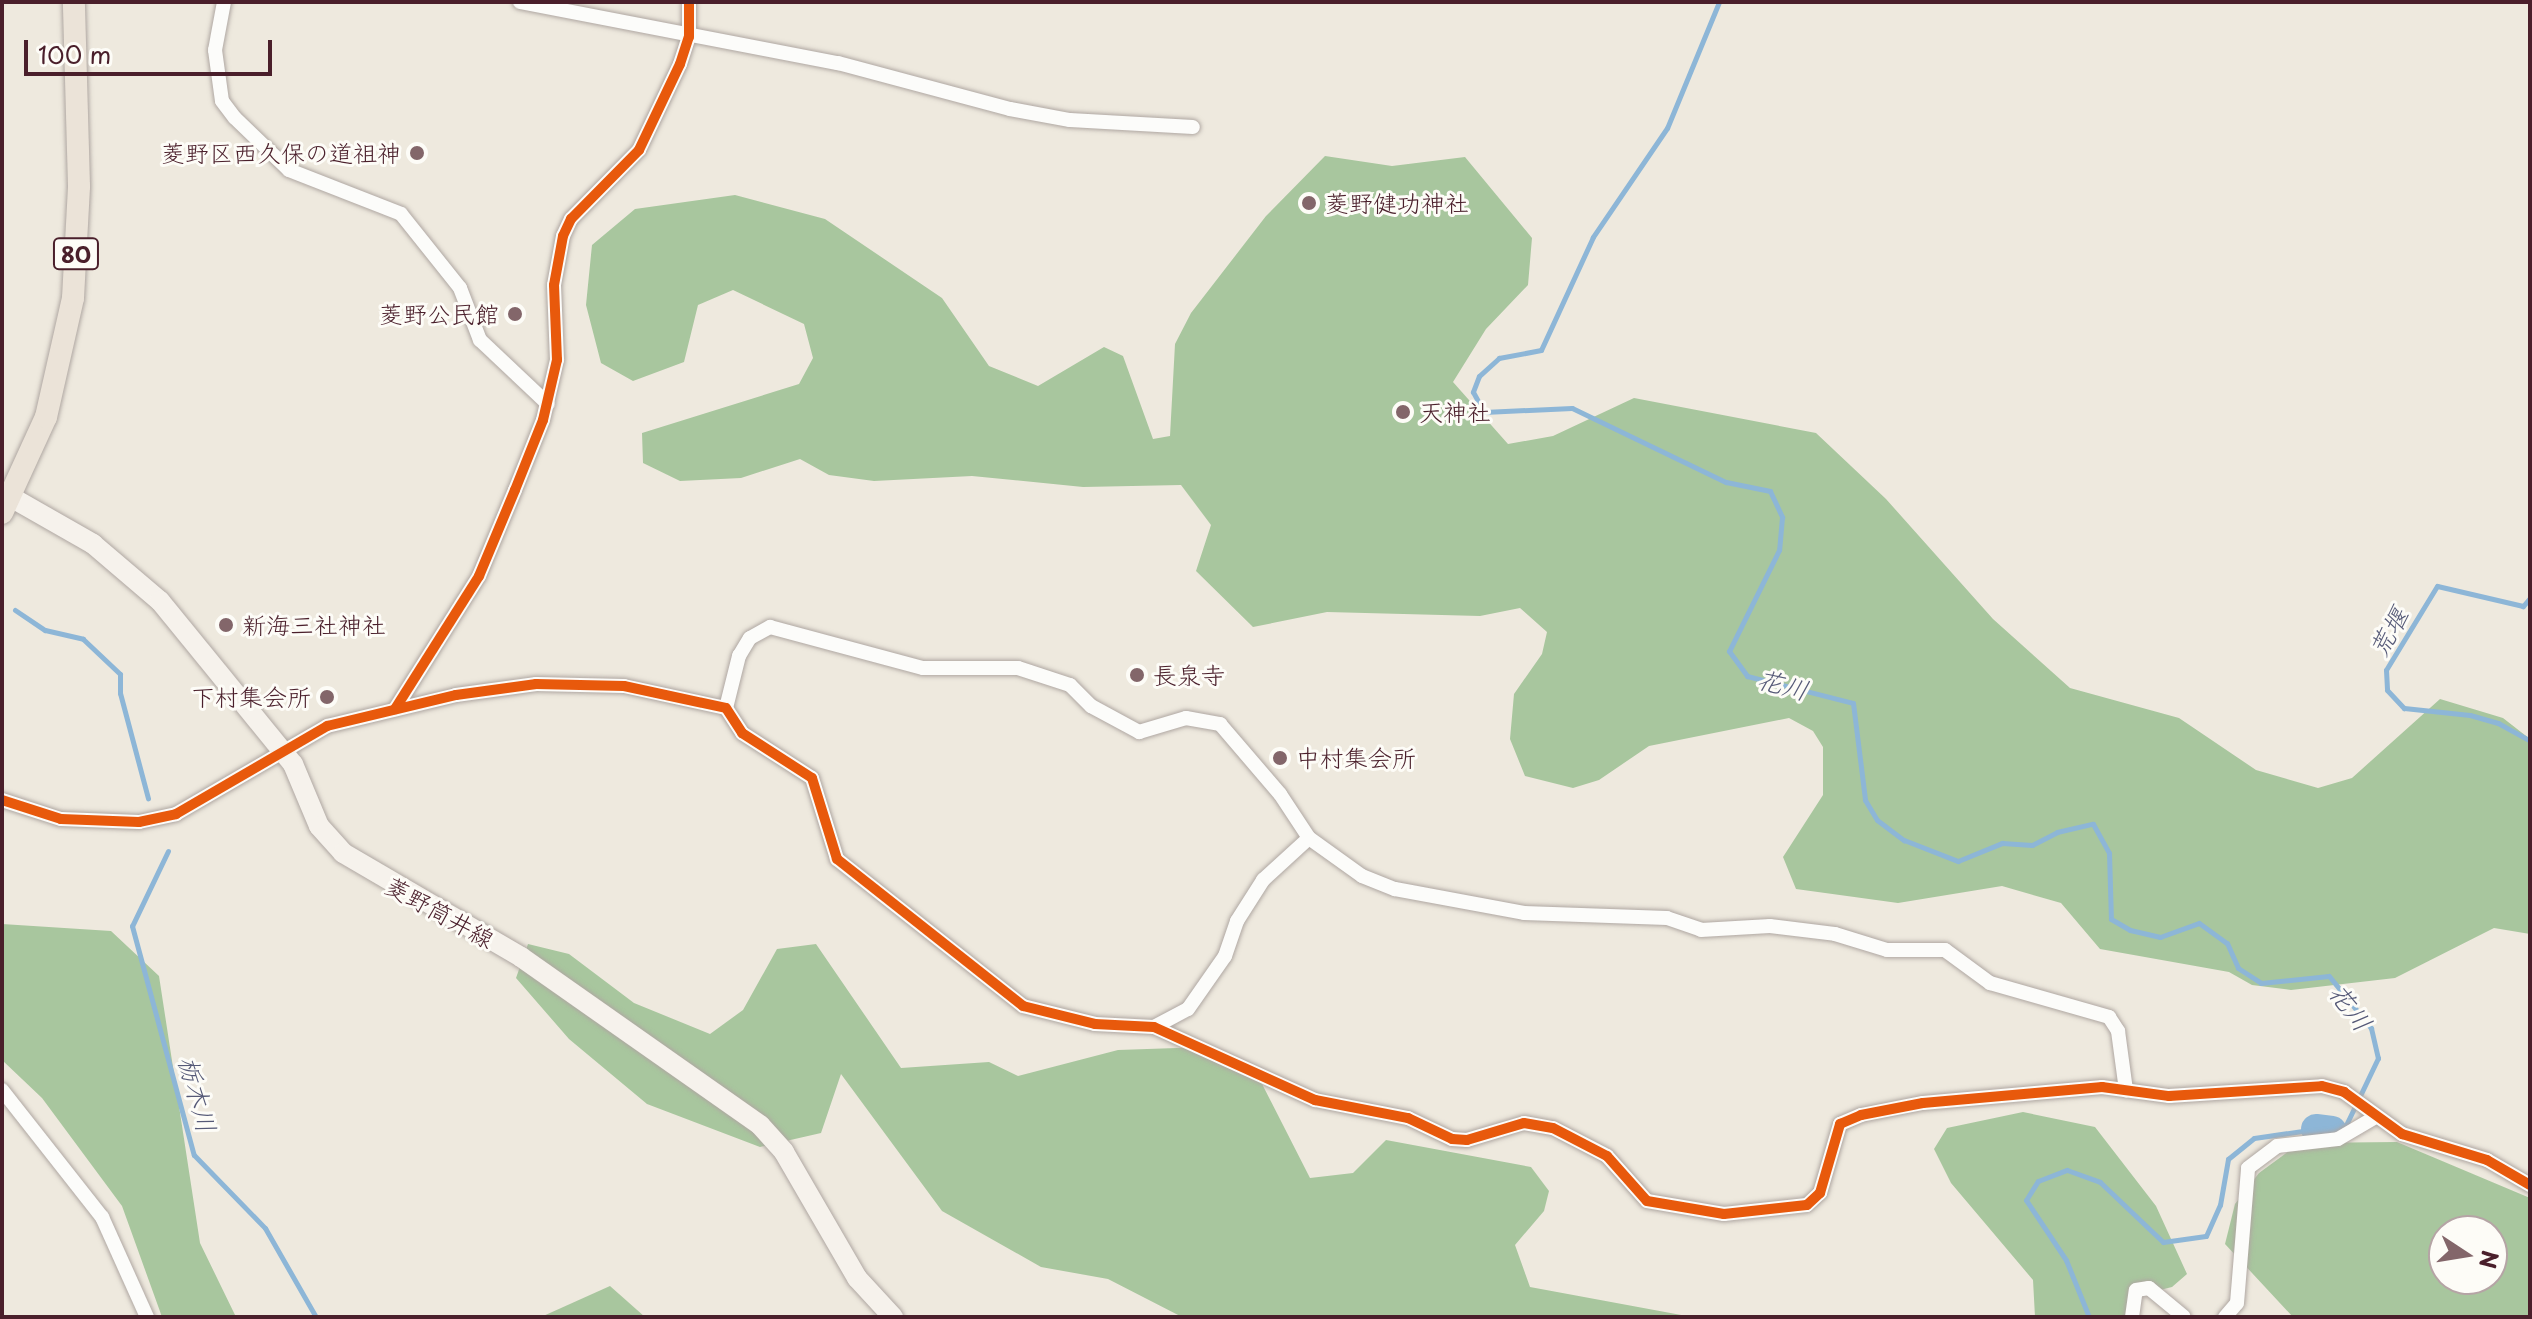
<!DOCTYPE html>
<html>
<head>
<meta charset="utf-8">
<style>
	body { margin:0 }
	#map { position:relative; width:2532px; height:1319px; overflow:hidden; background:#eee9de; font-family:"Playpen Sans","Klee One",sans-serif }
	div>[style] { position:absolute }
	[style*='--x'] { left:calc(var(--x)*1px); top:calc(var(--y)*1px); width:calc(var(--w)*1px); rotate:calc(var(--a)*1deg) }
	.forest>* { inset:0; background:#a8c69e }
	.stream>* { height:5px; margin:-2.5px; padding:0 2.5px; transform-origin:2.5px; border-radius:2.5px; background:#8db6d7 }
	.river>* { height:30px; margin:-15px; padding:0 15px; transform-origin:15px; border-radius:15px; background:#8db6d7 }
	.roads { filter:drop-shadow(0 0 2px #afa7a2) drop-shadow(0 0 2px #afa7a2) }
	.street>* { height:14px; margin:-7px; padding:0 7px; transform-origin:7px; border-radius:7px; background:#fcfcfa }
	.secondary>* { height:20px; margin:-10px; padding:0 10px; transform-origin:10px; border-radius:10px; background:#f6f2ec }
	.primary>* { height:22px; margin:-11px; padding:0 11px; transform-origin:11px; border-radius:11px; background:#ebe3d8 }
	.cycleway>* { height:10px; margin:-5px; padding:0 5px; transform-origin:5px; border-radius:5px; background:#e8590c }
	.dots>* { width:22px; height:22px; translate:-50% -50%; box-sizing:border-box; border:4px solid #fdfcf7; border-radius:50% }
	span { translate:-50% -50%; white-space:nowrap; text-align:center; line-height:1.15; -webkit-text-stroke:6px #fdfcf7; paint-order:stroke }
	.shield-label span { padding:2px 6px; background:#fdfcf7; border:2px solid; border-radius:6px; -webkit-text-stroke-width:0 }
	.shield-label { font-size:22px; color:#4a1f2b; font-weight:700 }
	.poi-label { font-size:24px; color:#4a1f2b }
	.right { translate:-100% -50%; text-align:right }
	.left { translate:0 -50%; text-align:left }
	.street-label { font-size:24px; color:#4a1f2b }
	.water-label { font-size:26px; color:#555977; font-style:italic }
	.frame { position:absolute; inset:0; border:4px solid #4a1f2b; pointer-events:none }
	.north { position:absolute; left:2428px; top:1215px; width:80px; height:80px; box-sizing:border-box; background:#fdfcf7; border:2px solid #b5a4a5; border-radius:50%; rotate:102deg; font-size:22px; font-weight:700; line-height:32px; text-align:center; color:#4a1f2b }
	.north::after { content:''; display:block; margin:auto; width:28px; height:36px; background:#83666a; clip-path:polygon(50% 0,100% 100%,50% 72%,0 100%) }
	.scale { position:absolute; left:24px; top:40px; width:248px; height:36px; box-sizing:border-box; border:4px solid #4a1f2b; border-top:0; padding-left:10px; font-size:24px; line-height:28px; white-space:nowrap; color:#4a1f2b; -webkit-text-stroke:6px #fdfcf7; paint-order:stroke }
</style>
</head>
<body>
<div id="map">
	<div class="forest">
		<i style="clip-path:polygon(1325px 156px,1392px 166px,1465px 157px,1532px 238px,1528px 285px,1486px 329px,1453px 382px,1508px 444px,1553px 436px,1634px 398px,1816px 433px,1886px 499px,1993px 619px,2070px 688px,2179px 718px,2256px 770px,2318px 788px,2352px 778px,2440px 699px,2503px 718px,2530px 739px,2530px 934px,2494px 928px,2395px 978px,2291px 990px,2252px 985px,2229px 972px,2100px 949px,2061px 903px,2002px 886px,1898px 903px,1796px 889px,1783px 857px,1823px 795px,1823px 747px,1813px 731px,1789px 718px,1649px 746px,1599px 780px,1573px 788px,1525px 776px,1510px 739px,1514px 694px,1542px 654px,1547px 632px,1520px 608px,1480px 616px,1327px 612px,1253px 627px,1196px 571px,1211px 525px,1181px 485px,1083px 487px,972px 476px,874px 481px,829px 475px,800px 459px,741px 478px,680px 481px,643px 463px,642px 433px,799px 384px,813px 358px,804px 324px,733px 290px,698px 305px,684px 362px,633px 381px,601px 363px,586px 305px,592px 245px,635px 209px,735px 195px,825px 219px,942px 298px,989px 366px,1038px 386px,1104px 347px,1123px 356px,1153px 439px,1170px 436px,1175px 344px,1191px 313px,1266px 216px)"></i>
		<i style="clip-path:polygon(2px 924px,111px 931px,159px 976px,200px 1243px,236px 1317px,162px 1317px,122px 1206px,42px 1098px,2px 1060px)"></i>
		<i style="clip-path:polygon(528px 944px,569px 954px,634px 1003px,710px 1034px,743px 1010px,777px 949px,816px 944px,901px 1068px,989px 1062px,1018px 1076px,1118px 1050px,1206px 1047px,1260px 1080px,1310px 1178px,1353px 1173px,1386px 1140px,1531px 1167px,1549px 1191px,1544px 1211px,1515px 1245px,1530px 1287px,1692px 1317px,1182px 1317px,1108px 1279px,1041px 1267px,942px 1211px,841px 1074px,821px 1133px,760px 1147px,647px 1104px,569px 1039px,516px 978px)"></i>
		<i style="clip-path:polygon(2023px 1112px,2095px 1127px,2156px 1206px,2187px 1274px,2172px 1287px,2136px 1296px,2134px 1317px,2035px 1317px,2033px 1280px,1951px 1183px,1934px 1149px,1947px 1128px)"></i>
		<i style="clip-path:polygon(evenodd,2397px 1142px,2530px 1198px,2530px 1317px,2293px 1317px,2225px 1244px,2235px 1204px,2259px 1173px,2300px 1143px,2397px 1142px,2444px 1231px,2492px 1231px,2492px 1279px,2444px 1279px,2444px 1231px)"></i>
		<i style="clip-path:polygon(610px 1286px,645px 1317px,541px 1317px)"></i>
	</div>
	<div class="stream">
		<i style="--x:1719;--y:2;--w:136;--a:112.4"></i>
		<i style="--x:1667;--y:128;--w:132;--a:124.2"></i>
		<i style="--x:1593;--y:237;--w:124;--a:114.7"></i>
		<i style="--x:1541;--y:350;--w:43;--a:169.2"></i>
		<i style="--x:1499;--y:358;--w:27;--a:138"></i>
		<i style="--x:1479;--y:376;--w:17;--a:111"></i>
		<i style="--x:1473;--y:392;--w:23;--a:61"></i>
		<i style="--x:1484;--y:412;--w:88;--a:-2.6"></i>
		<i style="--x:1572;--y:408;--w:171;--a:25.7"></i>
		<i style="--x:1726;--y:482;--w:45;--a:11.6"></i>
		<i style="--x:1770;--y:491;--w:29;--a:65"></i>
		<i style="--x:1782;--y:517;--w:33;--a:95"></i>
		<i style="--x:1779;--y:550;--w:113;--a:116.3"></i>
		<i style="--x:1729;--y:651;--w:31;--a:54"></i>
		<i style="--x:1747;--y:676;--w:109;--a:14.3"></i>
		<i style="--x:1853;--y:703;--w:98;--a:82.9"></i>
		<i style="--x:1865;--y:800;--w:23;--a:59"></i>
		<i style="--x:1877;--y:820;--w:34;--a:37"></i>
		<i style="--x:1904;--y:840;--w:58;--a:21.3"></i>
		<i style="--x:1958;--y:861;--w:48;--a:-22.2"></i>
		<i style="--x:2002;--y:843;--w:30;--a:4"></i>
		<i style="--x:2032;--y:845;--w:28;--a:-27"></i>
		<i style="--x:2057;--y:832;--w:37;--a:-13"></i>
		<i style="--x:2093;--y:824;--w:33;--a:61"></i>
		<i style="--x:2109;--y:853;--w:66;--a:88.3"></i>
		<i style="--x:2111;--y:919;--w:22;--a:30"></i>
		<i style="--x:2130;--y:930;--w:31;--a:13"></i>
		<i style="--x:2160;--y:937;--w:41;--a:-19.7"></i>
		<i style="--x:2199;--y:923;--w:34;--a:36"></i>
		<i style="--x:2227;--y:943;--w:27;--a:66"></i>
		<i style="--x:2238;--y:968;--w:27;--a:33"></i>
		<i style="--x:2261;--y:983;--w:68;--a:-5.9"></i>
		<i style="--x:2329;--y:976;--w:67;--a:51.1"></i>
		<i style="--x:2371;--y:1028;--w:31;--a:77"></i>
		<i style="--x:2378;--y:1058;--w:74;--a:115.5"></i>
		<i style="--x:2346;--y:1125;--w:15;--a:157"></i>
		<i style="--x:2530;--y:598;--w:11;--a:131"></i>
		<i style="--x:2523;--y:606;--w:88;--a:-166.9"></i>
		<i style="--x:2437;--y:586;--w:98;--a:121.3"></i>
		<i style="--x:2386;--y:670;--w:20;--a:87"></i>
		<i style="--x:2387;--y:690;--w:25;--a:47"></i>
		<i style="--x:2404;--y:708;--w:66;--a:6.1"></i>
		<i style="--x:2470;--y:715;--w:29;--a:16"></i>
		<i style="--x:2498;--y:723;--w:37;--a:29"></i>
		<i style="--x:15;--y:610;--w:36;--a:34"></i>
		<i style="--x:45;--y:630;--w:39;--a:13"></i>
		<i style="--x:83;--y:639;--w:51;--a:43.4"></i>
		<i style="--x:120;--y:674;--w:19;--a:90"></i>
		<i style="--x:120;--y:693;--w:109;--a:75.1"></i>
		<i style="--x:168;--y:851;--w:83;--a:115.6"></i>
		<i style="--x:132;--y:926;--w:237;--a:74.9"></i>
		<i style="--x:194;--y:1155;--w:102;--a:45.8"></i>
		<i style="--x:265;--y:1228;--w:103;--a:60.2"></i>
		<i style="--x:2089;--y:1317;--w:61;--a:-112"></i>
		<i style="--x:2066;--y:1260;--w:72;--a:-123.7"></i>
		<i style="--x:2026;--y:1200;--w:22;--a:-58"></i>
		<i style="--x:2038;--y:1181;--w:31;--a:-21"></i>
		<i style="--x:2067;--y:1170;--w:35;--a:20"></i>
		<i style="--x:2100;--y:1182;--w:87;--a:43.6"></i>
		<i style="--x:2163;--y:1242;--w:43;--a:-7.9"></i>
		<i style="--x:2206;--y:1236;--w:34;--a:-66"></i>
		<i style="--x:2220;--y:1205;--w:47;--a:-80.1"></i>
		<i style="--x:2228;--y:1159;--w:33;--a:-39"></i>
		<i style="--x:2254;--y:1138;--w:63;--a:-8.3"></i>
	</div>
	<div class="river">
		<i style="--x:2316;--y:1129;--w:16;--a:7"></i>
	</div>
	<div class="roads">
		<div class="street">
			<i style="--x:224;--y:2;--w:49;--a:100.6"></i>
			<i style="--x:215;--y:50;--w:51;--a:82.2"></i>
			<i style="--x:222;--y:101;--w:21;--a:53"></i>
			<i style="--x:235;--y:118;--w:75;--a:43.9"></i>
			<i style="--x:289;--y:170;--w:120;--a:21.4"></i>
			<i style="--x:401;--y:214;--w:95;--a:51.4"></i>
			<i style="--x:460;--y:288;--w:56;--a:69"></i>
			<i style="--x:480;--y:340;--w:93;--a:43.3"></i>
			<i style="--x:520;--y:2;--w:324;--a:10.9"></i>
			<i style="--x:838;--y:63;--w:178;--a:15"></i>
			<i style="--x:1010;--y:109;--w:61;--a:10.4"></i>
			<i style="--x:1070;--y:120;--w:123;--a:3.3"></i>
			<i style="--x:726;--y:708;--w:54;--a:-76"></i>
			<i style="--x:739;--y:656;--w:21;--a:-59"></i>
			<i style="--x:750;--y:638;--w:23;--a:-29"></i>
			<i style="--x:770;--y:627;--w:158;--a:15"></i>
			<i style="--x:923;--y:668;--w:95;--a:0"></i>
			<i style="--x:1018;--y:668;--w:55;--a:18.1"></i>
			<i style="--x:1070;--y:685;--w:30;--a:45"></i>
			<i style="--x:1091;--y:706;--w:55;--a:28.4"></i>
			<i style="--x:1139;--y:732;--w:49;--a:-16.6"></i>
			<i style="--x:1186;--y:718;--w:35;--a:10"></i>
			<i style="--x:1220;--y:724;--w:92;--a:49.4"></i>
			<i style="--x:1280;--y:794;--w:53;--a:56.6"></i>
			<i style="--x:1309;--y:838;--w:65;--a:35.6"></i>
			<i style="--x:1362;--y:876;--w:35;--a:22"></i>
			<i style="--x:1395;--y:889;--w:131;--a:10.5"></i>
			<i style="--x:1524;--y:913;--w:143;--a:2"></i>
			<i style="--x:1667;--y:918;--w:36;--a:19"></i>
			<i style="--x:1701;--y:930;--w:69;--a:-3.3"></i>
			<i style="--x:1770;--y:926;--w:65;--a:7"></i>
			<i style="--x:1835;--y:934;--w:54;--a:17.1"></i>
			<i style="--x:1887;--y:950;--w:58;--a:0"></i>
			<i style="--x:1945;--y:950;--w:56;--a:36.3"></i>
			<i style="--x:1990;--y:983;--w:124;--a:15.9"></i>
			<i style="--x:2109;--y:1017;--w:17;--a:57"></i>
			<i style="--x:2118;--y:1031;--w:60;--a:82.3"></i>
			<i style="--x:395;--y:709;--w:157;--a:-57.7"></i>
			<i style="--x:479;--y:576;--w:93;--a:-67.3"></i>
			<i style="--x:515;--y:490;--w:75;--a:-68.2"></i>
			<i style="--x:543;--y:420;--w:62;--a:-76.9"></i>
			<i style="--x:557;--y:360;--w:75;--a:-92.3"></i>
			<i style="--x:554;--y:285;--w:50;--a:-79.6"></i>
			<i style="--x:563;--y:236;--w:19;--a:-65"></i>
			<i style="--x:571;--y:219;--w:97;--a:-45.4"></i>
			<i style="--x:639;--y:150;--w:95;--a:-64.5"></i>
			<i style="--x:680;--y:64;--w:28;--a:-72"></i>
			<i style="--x:689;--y:37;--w:35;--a:-90"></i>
			<i style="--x:2;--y:800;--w:62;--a:17.9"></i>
			<i style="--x:61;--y:819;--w:78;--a:2.2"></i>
			<i style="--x:139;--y:822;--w:38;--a:-12"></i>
			<i style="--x:176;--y:814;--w:175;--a:-30.2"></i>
			<i style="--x:327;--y:726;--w:133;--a:-13.5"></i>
			<i style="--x:456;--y:695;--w:81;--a:-7.8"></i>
			<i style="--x:536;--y:684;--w:88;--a:1.3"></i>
			<i style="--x:624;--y:686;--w:104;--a:12.2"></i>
			<i style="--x:726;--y:708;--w:30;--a:57"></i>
			<i style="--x:742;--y:733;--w:83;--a:32.7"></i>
			<i style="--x:812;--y:778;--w:85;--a:72.8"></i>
			<i style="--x:837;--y:859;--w:237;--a:38.3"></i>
			<i style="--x:1023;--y:1006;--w:74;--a:14"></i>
			<i style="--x:1095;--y:1024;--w:59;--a:2.9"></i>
			<i style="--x:1154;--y:1027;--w:177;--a:24.4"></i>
			<i style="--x:1315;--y:1100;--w:95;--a:11"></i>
			<i style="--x:1408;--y:1118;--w:49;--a:25.5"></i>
			<i style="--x:1452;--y:1139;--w:15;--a:4"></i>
			<i style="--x:1467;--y:1140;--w:59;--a:-16.6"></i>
			<i style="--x:1524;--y:1123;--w:29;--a:10"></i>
			<i style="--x:1553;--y:1128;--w:61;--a:27.4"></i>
			<i style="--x:1607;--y:1156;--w:60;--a:48.4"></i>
			<i style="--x:1647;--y:1201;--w:78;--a:9.6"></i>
			<i style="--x:1724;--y:1214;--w:83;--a:-6.2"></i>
			<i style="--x:1807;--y:1205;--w:18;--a:-43"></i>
			<i style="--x:1820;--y:1193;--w:72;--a:-73.8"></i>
			<i style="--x:1840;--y:1124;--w:23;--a:-23"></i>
			<i style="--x:1861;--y:1115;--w:63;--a:-11"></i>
			<i style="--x:1923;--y:1103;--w:180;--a:-5.1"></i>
			<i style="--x:2102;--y:1087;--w:68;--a:7.7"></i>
			<i style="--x:2169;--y:1096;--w:153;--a:-3.7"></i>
			<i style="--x:2322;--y:1086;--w:23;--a:15"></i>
			<i style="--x:2344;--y:1092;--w:72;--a:35.9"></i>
			<i style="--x:2402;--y:1134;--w:89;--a:17"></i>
			<i style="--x:2487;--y:1160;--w:50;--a:30.2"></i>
			<i style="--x:1154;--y:1027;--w:38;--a:-28"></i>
			<i style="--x:1188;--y:1009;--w:65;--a:-55.1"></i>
			<i style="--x:1225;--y:956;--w:37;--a:-71"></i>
			<i style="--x:1237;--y:921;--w:49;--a:-57.6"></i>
			<i style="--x:1263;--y:880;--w:62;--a:-42.4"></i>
			<i style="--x:2;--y:1090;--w:162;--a:51.8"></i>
			<i style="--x:102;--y:1217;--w:110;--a:65.8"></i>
			<i style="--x:2132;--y:1317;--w:27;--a:-82"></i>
			<i style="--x:2136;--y:1290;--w:13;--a:-9"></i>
			<i style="--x:2149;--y:1288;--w:45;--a:39.6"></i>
			<i style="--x:2225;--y:1317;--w:18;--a:-49"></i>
			<i style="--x:2237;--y:1303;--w:135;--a:-85.3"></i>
			<i style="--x:2248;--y:1168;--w:36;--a:-37"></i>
			<i style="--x:2277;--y:1146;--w:61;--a:-6.5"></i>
			<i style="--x:2338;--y:1139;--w:42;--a:-30.3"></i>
		</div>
		<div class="secondary">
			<i style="--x:2;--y:492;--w:105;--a:29.7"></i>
			<i style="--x:93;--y:544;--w:88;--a:40.4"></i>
			<i style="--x:160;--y:601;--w:210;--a:50.8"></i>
			<i style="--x:293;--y:764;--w:67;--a:67.2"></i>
			<i style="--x:319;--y:826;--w:36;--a:48"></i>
			<i style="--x:343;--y:853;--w:206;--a:30.3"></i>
			<i style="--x:521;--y:957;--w:292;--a:35.1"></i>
			<i style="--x:760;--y:1125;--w:36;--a:48"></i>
			<i style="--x:784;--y:1152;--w:146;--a:59.9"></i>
			<i style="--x:857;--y:1278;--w:53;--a:47.3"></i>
		</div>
		<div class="primary">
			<i style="--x:2;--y:513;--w:106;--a:-65.4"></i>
			<i style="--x:46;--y:417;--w:122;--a:-77.2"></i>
			<i style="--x:73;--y:298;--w:112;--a:-86.9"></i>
			<i style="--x:79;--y:186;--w:184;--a:-91.6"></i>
		</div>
	</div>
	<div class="cycleway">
		<i style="--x:395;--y:709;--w:157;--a:-57.7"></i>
		<i style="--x:479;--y:576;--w:93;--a:-67.3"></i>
		<i style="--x:515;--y:490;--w:75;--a:-68.2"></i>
		<i style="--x:543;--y:420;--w:62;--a:-76.9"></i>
		<i style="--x:557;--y:360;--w:75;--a:-92.3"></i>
		<i style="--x:554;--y:285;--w:50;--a:-79.6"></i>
		<i style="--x:563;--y:236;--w:19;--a:-65"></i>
		<i style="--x:571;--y:219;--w:97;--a:-45.4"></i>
		<i style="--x:639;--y:150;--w:95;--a:-64.5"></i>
		<i style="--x:680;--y:64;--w:28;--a:-72"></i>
		<i style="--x:689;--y:37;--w:35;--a:-90"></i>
		<i style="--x:2;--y:800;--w:62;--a:17.9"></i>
		<i style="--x:61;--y:819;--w:78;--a:2.2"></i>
		<i style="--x:139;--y:822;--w:38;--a:-12"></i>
		<i style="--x:176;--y:814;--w:175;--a:-30.2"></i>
		<i style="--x:327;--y:726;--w:133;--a:-13.5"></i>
		<i style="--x:456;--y:695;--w:81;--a:-7.8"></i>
		<i style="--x:536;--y:684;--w:88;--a:1.3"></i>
		<i style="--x:624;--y:686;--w:104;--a:12.2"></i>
		<i style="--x:726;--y:708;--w:30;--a:57"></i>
		<i style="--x:742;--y:733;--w:83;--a:32.7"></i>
		<i style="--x:812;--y:778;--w:85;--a:72.8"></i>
		<i style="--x:837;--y:859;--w:237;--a:38.3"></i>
		<i style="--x:1023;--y:1006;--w:74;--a:14"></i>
		<i style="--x:1095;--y:1024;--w:59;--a:2.9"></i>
		<i style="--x:1154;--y:1027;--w:177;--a:24.4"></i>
		<i style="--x:1315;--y:1100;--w:95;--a:11"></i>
		<i style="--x:1408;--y:1118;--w:49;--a:25.5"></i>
		<i style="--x:1452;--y:1139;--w:15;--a:4"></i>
		<i style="--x:1467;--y:1140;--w:59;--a:-16.6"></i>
		<i style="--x:1524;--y:1123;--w:29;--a:10"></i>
		<i style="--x:1553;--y:1128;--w:61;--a:27.4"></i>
		<i style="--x:1607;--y:1156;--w:60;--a:48.4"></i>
		<i style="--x:1647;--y:1201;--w:78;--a:9.6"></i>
		<i style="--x:1724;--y:1214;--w:83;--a:-6.2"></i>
		<i style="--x:1807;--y:1205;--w:18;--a:-43"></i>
		<i style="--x:1820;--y:1193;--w:72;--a:-73.8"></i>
		<i style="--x:1840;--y:1124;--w:23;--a:-23"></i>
		<i style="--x:1861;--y:1115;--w:63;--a:-11"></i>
		<i style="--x:1923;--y:1103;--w:180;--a:-5.1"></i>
		<i style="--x:2102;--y:1087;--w:68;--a:7.7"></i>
		<i style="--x:2169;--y:1096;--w:153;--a:-3.7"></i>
		<i style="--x:2322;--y:1086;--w:23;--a:15"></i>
		<i style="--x:2344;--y:1092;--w:72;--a:35.9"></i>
		<i style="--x:2402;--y:1134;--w:89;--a:17"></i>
		<i style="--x:2487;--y:1160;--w:50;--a:30.2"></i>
	</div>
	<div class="dots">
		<i style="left:417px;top:153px;background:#83666a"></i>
		<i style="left:1309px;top:203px;background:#83666a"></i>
		<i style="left:515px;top:314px;background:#83666a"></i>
		<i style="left:1403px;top:412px;background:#83666a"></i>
		<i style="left:226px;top:625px;background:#83666a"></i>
		<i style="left:1137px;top:675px;background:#83666a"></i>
		<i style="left:327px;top:697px;background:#83666a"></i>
		<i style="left:1280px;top:758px;background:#83666a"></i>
	</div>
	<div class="shield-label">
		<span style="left:76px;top:254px">80</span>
	</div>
	<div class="poi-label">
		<span class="right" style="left:401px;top:153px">菱野区西久保の道祖神</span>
		<span class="left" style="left:1325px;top:203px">菱野健功神社</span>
		<span class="right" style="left:499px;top:314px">菱野公民館</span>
		<span class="left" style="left:1419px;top:412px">天神社</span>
		<span class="left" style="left:242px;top:625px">新海三社神社</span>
		<span class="left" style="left:1153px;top:675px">長泉寺</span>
		<span class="right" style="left:311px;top:697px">下村集会所</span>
		<span class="left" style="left:1296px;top:758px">中村集会所</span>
	</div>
	<div class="street-label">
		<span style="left:440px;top:912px;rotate:29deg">菱野筒井線</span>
	</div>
	<div class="water-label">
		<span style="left:2388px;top:632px;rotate:-61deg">荒堰</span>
		<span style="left:1783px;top:684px;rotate:15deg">花川</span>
		<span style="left:2351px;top:1007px;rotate:53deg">花川</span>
		<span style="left:198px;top:1094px;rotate:75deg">栃木川</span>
	</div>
	<div class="frame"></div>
	<div class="north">N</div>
	<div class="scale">100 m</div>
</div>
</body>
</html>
